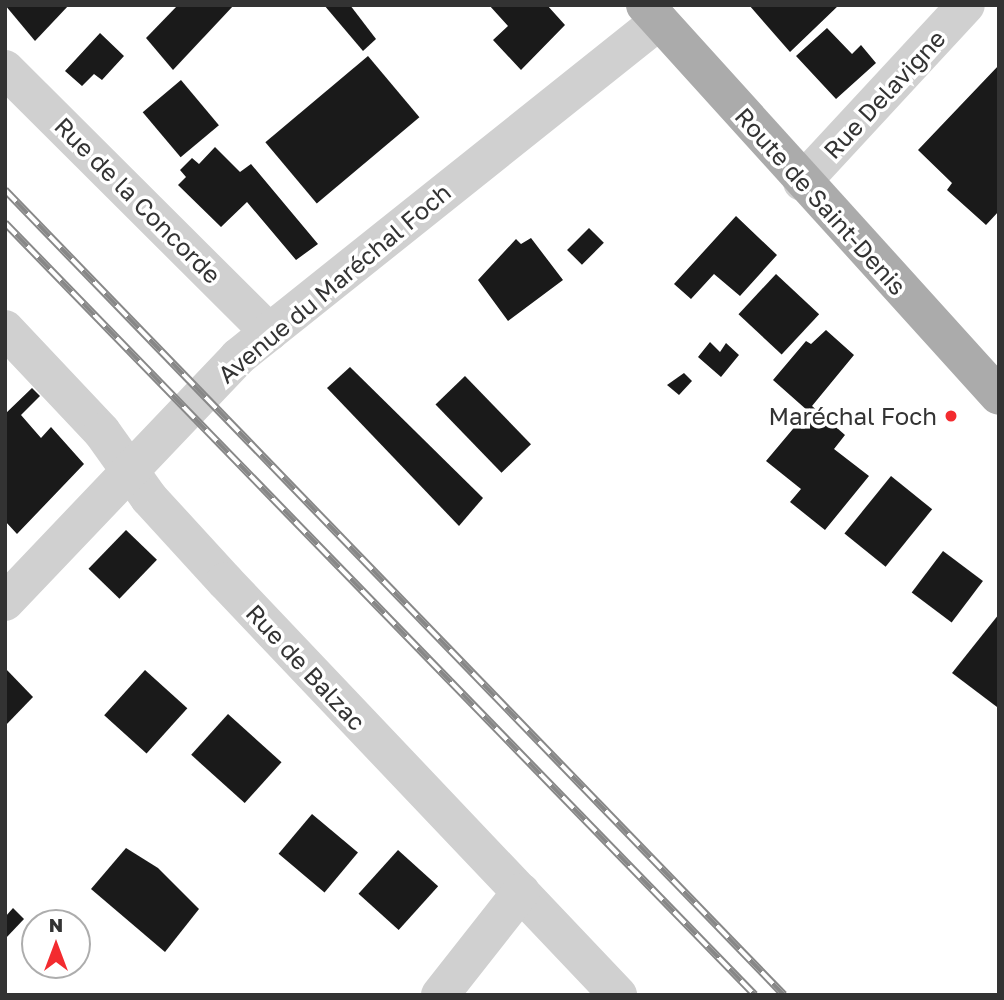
<!DOCTYPE html>
<html>
<head>
<meta charset="utf-8">
<style>
	body { margin:0 }
	#map { position:relative; width:1004px; height:1000px; overflow:hidden; background:#fff; font-family:"Golos Text",sans-serif }
	div>[style] { position:absolute }
	[style*='--x'] { left:calc(var(--x)*1px); top:calc(var(--y)*1px); width:calc(var(--w)*1px); rotate:calc(var(--a)*1deg) }
	.building>* { inset:0; background:#1a1a1a; transform-origin:0 0 }
	.minor>* { height:38px; margin:-19px; padding:0 19px; transform-origin:19px; border-radius:19px; background:#d0d0d0 }
	.primary>* { height:38px; margin:-19px; padding:0 19px; transform-origin:19px; border-radius:19px; background:#ababab }
	.rail>* { height:8px; margin-top:-4px; transform-origin:0; background:repeating-linear-gradient(90deg,#fff 0 16px,#888 0 32px); box-sizing:border-box; border-block:2px solid #888 }
	.dots>* { width:19px; height:19px; translate:-50% -50%; box-sizing:border-box; border:4px solid #fff; border-radius:50% }
	span { translate:-50% -50%; white-space:nowrap; text-align:center; line-height:1.15; -webkit-text-stroke:7px #fff; paint-order:stroke }
	.street-label { font-size:24px; color:#333 }
	.poi-label { font-size:24px; color:#333 }
	.right { translate:-100% -50%; text-align:right }
	.frame { position:absolute; inset:0; border:7px solid #333; pointer-events:none }
	.north { position:absolute; left:21px; top:909px; width:70px; height:70px; box-sizing:border-box; background:#fff; border:2px solid #adadad; border-radius:50%; rotate:0deg; font-size:19px; font-weight:700; line-height:28px; text-align:center; color:#333 }
	.north::after { content:''; display:block; margin:auto; width:24px; height:32px; background:#f32b2f; clip-path:polygon(50% 0,100% 100%,50% 72%,0 100%) }
</style>
</head>
<body>
<div id="map">
	<div class="building">
		<i style="clip-path:polygon(5px 5px,69px 5px,35px 41px)"></i>
		<i style="clip-path:polygon(178px 5px,234px 5px,173px 70px,146px 38px)"></i>
		<i style="clip-path:polygon(324px 5px,350px 5px,376px 39px,363px 51px)"></i>
		<i style="clip-path:polygon(489px 5px,547px 5px,565px 25px,521px 70px,493px 40px,508px 26px)"></i>
		<i style="clip-path:polygon(749px 5px,820px 6px,839px 5px,790px 52px)"></i>
		<i style="clip-path:polygon(827px 28px,852px 54px,861px 45px,876px 63px,836px 99px,796px 56px)"></i>
		<i style="clip-path:polygon(100px 33px,124px 56px,102px 80px,94px 74px,82px 86px,65px 71px)"></i>
		<i style="left:368px;top:56px;width:80px;height:134px;rotate:50deg"></i>
		<i style="clip-path:polygon(999px 65px,999px 211px,986px 225px,947px 190px,952px 183px,918px 150px)"></i>
		<i style="left:181px;top:80px;width:59px;height:50px;rotate:50deg"></i>
		<i style="clip-path:polygon(215px 147px,240px 172px,251px 164px,318px 244px,296px 260px,247px 202px,221px 227px,178px 185px,186px 177px,180px 170px,192px 158px,199px 164px)"></i>
		<i style="clip-path:polygon(736px 216px,777px 255px,740px 296px,714px 274px,691px 299px,674px 284px)"></i>
		<i style="left:589px;top:228px;width:21px;height:31px;rotate:45deg"></i>
		<i style="clip-path:polygon(531px 238px,563px 280px,508px 321px,478px 280px,516px 239px,521px 244px)"></i>
		<i style="left:776px;top:274px;width:59px;height:55px;rotate:43deg"></i>
		<i style="clip-path:polygon(826px 330px,854px 355px,812px 406px,845px 435px,834px 449px,869px 476px,825px 530px,790px 502px,801px 489px,766px 461px,808px 411px,773px 380px,806px 341px,811px 344px)"></i>
		<i style="clip-path:polygon(710px 342px,720px 352px,726px 343px,739px 355px,721px 377px,698px 357px)"></i>
		<i style="clip-path:polygon(350px 367px,483px 498px,459px 526px,327px 388px)"></i>
		<i style="clip-path:polygon(684px 373px,692px 381px,679px 395px,667px 385px)"></i>
		<i style="left:465px;top:376px;width:95px;height:41px;rotate:46deg"></i>
		<i style="clip-path:polygon(32px 388px,40px 396px,21px 415px,41px 438px,51px 427px,84px 464px,17px 534px,5px 521px,5px 414px)"></i>
		<i style="left:891px;top:476px;width:53px;height:74px;rotate:39deg"></i>
		<i style="left:126px;top:530px;width:43px;height:54px;rotate:44deg"></i>
		<i style="left:943px;top:551px;width:50px;height:52px;rotate:37deg"></i>
		<i style="clip-path:polygon(999px 614px,999px 704px,997px 707px,952px 673px)"></i>
		<i style="clip-path:polygon(5px 668px,33px 697px,5px 726px)"></i>
		<i style="left:145px;top:670px;width:57px;height:61px;rotate:42deg"></i>
		<i style="left:228px;top:714px;width:72px;height:55px;rotate:42deg"></i>
		<i style="left:312px;top:814px;width:60px;height:52px;rotate:40deg"></i>
		<i style="clip-path:polygon(126px 848px,158px 868px,199px 909px,165px 952px,91px 889px)"></i>
		<i style="left:398px;top:850px;width:54px;height:59px;rotate:42deg"></i>
		<i style="clip-path:polygon(13px 908px,24px 919px,5px 939px,5px 917px)"></i>
	</div>
	<div class="minor">
		<i style="--x:5;--y:69;--w:373;--a:44.9"></i>
		<i style="--x:802;--y:182;--w:241;--a:-47.2"></i>
		<i style="--x:5;--y:329;--w:141;--a:46.7"></i>
		<i style="--x:102;--y:432;--w:81;--a:54.5"></i>
		<i style="--x:149;--y:498;--w:113;--a:47.5"></i>
		<i style="--x:225;--y:581;--w:571;--a:46.49"></i>
		<i style="--x:5;--y:602;--w:338;--a:-46.4"></i>
		<i style="--x:238;--y:357;--w:539;--a:-38.59"></i>
		<i style="--x:440;--y:995;--w:131;--a:-51.8"></i>
	</div>
	<div class="primary">
		<i style="--x:645;--y:5;--w:527;--a:47.84"></i>
	</div>
	<div class="rail">
		<i style="--x:5;--y:190;--w:1120;--a:45.94"></i>
		<i style="--x:5;--y:223;--w:1076;--a:45.83"></i>
	</div>
	<div class="dots">
		<i style="left:951px;top:416px;background:#f32b2f"></i>
	</div>
	<div class="street-label">
		<span style="left:884px;top:94px;rotate:-47deg">Rue Delavigne</span>
		<span style="left:138px;top:200px;rotate:45deg">Rue de la Concorde</span>
		<span style="left:821px;top:201px;rotate:48deg">Route de Saint-Denis</span>
		<span style="left:334px;top:283px;rotate:-40deg">Avenue du Maréchal Foch</span>
		<span style="left:306px;top:667px;rotate:47deg">Rue de Balzac</span>
	</div>
	<div class="poi-label">
		<span class="right" style="left:937px;top:416px">Maréchal Foch</span>
	</div>
	<div class="frame"></div>
	<div class="north">N</div>
</div>
</body>
</html>
